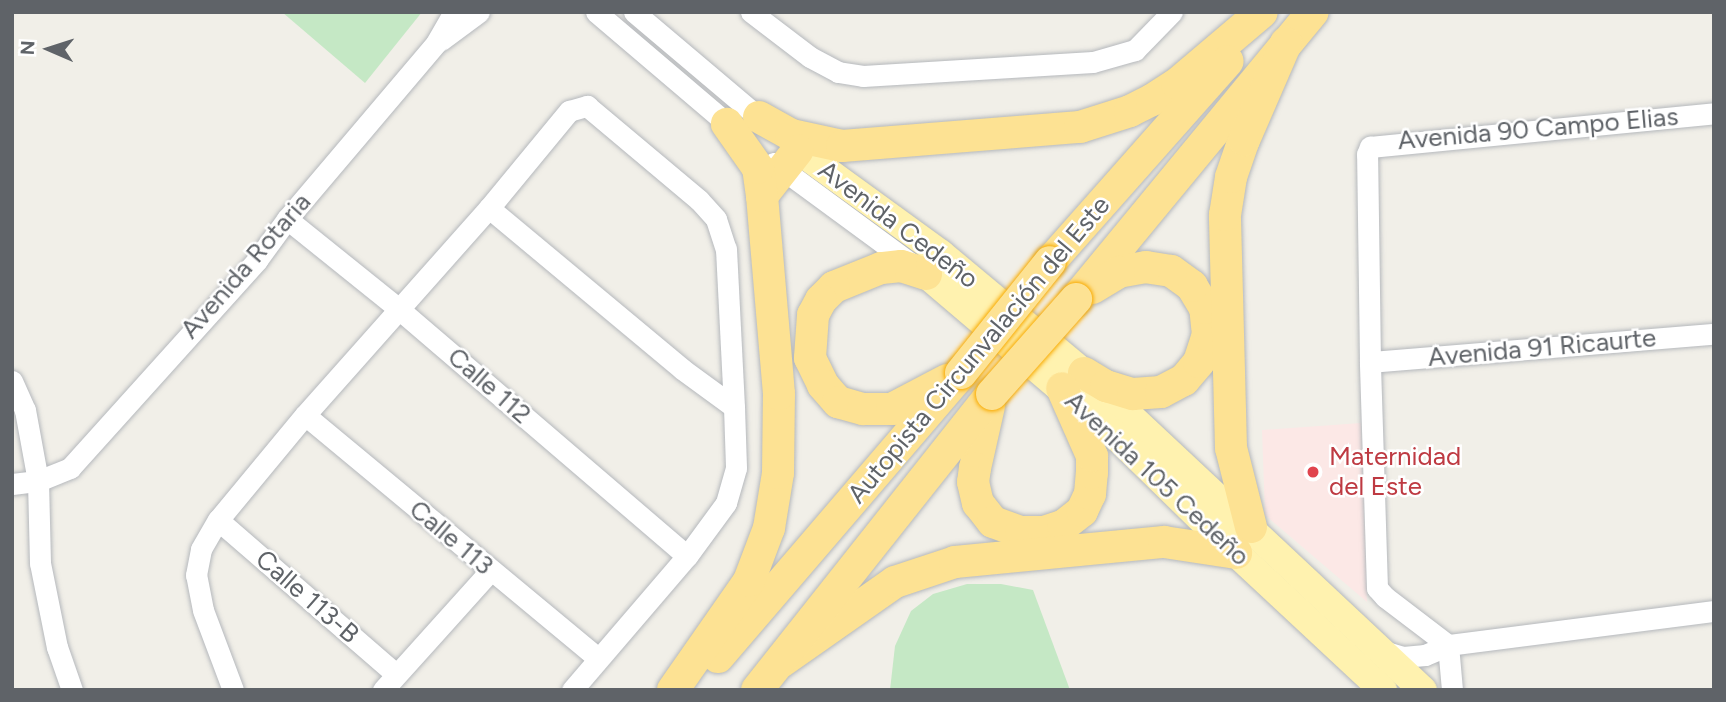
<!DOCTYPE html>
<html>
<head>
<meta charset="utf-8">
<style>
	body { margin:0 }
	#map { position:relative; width:1726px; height:702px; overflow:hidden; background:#f1efe8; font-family:Figtree,sans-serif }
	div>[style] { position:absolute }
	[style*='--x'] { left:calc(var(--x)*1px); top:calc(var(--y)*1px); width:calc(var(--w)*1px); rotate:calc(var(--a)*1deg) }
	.medical>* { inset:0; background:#fce8e6 }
	.green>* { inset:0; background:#c5e8c5 }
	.roads { filter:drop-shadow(0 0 2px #b5b8bc) drop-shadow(0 0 2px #b5b8bc) }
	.minor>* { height:21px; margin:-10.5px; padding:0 10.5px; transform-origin:10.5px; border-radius:10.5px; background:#fff }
	.major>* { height:28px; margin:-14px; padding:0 14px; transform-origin:14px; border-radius:14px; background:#fff2af }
	.highway>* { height:32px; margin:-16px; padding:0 16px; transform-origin:16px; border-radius:16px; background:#fde293 }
	.bridges { filter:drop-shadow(0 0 2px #f9ab00) drop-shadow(0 0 2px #f9ab00) }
	.highway-bridge>* { height:32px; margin:-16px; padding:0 16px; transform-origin:16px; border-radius:16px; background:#fde293 }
	.dots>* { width:19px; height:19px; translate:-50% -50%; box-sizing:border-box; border:4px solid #fff; border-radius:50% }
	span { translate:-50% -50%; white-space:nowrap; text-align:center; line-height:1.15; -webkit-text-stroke:5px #fff; paint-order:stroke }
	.street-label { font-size:26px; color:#5f6368 }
	.health-label { font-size:26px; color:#be3a42 }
	.left { translate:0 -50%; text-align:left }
	.frame { position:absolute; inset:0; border:14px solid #5f6368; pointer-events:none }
	.north { position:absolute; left:14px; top:14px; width:70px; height:70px; -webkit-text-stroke:5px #fff; paint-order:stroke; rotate:273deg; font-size:19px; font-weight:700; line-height:28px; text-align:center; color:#5f6368 }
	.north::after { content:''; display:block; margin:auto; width:24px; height:32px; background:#5f6368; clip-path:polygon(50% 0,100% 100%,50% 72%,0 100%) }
</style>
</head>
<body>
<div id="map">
	<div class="medical">
		<i style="clip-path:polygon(1361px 423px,1367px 602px,1265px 515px,1262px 430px)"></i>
	</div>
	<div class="green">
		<i style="clip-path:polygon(282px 12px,422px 12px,365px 83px)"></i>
		<i style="clip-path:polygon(967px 584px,1001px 584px,1033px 590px,1070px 690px,890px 690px,895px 646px,911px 611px,933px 594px)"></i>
	</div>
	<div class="roads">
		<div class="minor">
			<i style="--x:596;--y:12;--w:184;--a:40.4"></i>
			<i style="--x:634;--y:12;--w:177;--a:40.2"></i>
			<i style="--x:751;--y:12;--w:74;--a:37.3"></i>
			<i style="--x:810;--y:57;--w:32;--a:28"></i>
			<i style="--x:838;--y:72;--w:25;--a:9"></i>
			<i style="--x:863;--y:76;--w:230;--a:-3.5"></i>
			<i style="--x:1093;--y:62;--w:44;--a:-15.9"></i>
			<i style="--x:1135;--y:50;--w:53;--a:-45.8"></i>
			<i style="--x:441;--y:40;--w:47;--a:-36.4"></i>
			<i style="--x:774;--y:163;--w:177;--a:36.3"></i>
			<i style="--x:489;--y:208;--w:126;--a:-50.5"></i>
			<i style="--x:569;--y:111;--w:19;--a:-16"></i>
			<i style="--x:587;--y:106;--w:146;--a:40"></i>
			<i style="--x:699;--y:200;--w:25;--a:48"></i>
			<i style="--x:716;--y:219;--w:32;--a:72"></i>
			<i style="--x:726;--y:249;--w:158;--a:87.1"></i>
			<i style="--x:287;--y:219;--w:145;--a:38.8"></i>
			<i style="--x:400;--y:310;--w:378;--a:40.6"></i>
			<i style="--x:1370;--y:362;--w:345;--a:-4.7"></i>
			<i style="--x:12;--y:381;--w:32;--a:66"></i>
			<i style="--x:25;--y:410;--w:72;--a:79.6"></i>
			<i style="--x:38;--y:481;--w:82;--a:88.6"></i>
			<i style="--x:40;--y:563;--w:86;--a:78.6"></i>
			<i style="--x:57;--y:647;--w:46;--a:70.8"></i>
			<i style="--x:305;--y:415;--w:381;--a:39.7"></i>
			<i style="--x:12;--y:484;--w:26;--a:-7"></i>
			<i style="--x:38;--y:481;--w:35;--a:-22"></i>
			<i style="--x:70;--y:468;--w:280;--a:-48"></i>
			<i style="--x:257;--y:260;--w:51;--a:-53.8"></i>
			<i style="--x:287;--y:219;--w:231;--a:-49.7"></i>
			<i style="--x:436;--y:43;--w:36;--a:-60"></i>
			<i style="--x:218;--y:520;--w:235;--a:40.9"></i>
			<i style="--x:1448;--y:645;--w:79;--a:-142.7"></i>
			<i style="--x:1385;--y:597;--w:12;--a:-132"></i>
			<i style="--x:1377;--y:588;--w:226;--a:-91.8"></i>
			<i style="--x:1370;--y:362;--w:208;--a:-90.8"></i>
			<i style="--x:1367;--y:154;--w:8;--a:-67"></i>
			<i style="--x:1370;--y:147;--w:346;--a:-5.6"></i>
			<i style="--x:1448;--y:645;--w:45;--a:84.9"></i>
			<i style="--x:1383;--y:651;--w:21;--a:17"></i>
			<i style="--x:1403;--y:657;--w:22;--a:-5"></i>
			<i style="--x:1425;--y:655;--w:25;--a:-23"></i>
			<i style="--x:1448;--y:645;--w:268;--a:-7.3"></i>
			<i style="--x:233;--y:690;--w:85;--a:-110.6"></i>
			<i style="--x:203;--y:610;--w:36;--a:-101"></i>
			<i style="--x:196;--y:575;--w:26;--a:-79"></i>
			<i style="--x:201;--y:549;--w:34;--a:-60"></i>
			<i style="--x:218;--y:520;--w:136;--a:-50.4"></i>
			<i style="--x:305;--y:415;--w:277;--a:-48.4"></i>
			<i style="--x:489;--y:208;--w:251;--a:39.8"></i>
			<i style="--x:682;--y:369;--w:64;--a:36.2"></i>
			<i style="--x:734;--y:407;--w:61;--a:88.1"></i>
			<i style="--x:736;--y:468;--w:36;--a:106"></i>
			<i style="--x:726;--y:503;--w:66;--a:126.3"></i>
			<i style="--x:687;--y:556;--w:177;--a:130.6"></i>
			<i style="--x:383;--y:690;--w:160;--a:-48"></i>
		</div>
		<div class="major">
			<i style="--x:798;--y:150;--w:177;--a:36"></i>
			<i style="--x:941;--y:254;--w:186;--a:39.8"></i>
			<i style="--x:1084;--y:373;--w:464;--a:43.1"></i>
			<i style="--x:926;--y:274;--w:245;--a:40.4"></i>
			<i style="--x:1113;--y:433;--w:172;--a:44.3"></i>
			<i style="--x:1236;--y:553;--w:201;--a:43"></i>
		</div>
		<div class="highway">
			<i style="--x:759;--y:117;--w:37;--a:29"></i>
			<i style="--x:791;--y:135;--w:52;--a:12.2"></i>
			<i style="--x:842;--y:146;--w:239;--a:-4.6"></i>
			<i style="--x:1080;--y:127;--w:52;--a:-17.7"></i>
			<i style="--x:1130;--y:111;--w:25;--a:-27"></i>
			<i style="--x:1152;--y:100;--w:30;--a:-33"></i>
			<i style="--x:1177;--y:84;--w:111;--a:-40.3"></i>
			<i style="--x:762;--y:196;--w:58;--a:-52"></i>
			<i style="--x:1050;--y:262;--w:268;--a:-48.5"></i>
			<i style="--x:926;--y:274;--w:26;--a:-162"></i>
			<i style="--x:901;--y:266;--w:20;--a:174"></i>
			<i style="--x:881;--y:268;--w:51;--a:158"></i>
			<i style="--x:834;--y:287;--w:18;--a:135"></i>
			<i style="--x:821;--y:300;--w:17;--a:118"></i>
			<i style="--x:813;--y:315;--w:43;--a:94"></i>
			<i style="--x:810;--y:358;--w:30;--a:64"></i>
			<i style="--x:823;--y:385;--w:23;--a:49"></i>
			<i style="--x:838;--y:402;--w:26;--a:16"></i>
			<i style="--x:863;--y:409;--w:29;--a:0"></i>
			<i style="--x:892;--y:409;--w:62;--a:-27.8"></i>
			<i style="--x:1076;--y:299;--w:372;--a:-50.5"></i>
			<i style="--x:1084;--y:373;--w:26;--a:31"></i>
			<i style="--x:1106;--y:386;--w:28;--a:17"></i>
			<i style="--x:1133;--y:394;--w:28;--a:-4"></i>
			<i style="--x:1161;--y:392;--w:26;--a:-28"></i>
			<i style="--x:1184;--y:380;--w:23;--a:-50"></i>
			<i style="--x:1199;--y:362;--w:28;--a:-72"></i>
			<i style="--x:1208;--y:335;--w:27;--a:-96"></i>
			<i style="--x:1205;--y:308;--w:26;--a:-121"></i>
			<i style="--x:1192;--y:286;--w:26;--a:-144"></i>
			<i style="--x:1171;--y:271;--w:25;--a:-171"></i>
			<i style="--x:1146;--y:267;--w:27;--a:170"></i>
			<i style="--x:1119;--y:272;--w:31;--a:149"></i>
			<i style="--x:989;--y:406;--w:64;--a:102.7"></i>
			<i style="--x:975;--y:468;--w:14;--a:98"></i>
			<i style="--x:973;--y:482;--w:22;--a:77"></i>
			<i style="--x:978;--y:503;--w:24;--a:52"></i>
			<i style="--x:993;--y:522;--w:30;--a:20"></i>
			<i style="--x:1021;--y:532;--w:23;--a:0"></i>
			<i style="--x:1044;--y:532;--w:20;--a:-18"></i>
			<i style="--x:1063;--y:526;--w:24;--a:-38"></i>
			<i style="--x:1082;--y:511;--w:19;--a:-65"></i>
			<i style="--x:1090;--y:494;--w:21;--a:-85"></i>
			<i style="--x:1092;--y:473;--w:17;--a:-90"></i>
			<i style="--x:1092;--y:456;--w:74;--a:-113.8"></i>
			<i style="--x:1251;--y:527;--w:81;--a:-104.2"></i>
			<i style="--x:1231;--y:448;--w:233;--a:-91.5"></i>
			<i style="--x:1225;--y:215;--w:38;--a:-81"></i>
			<i style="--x:1231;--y:177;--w:39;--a:-71"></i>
			<i style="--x:1244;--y:140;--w:106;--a:-66.6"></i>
			<i style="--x:718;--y:657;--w:374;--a:-49.4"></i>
			<i style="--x:781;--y:662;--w:139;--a:-35.1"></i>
			<i style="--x:895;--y:582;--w:63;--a:-18.4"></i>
			<i style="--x:955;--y:562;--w:210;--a:-5.5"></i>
			<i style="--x:1164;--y:542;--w:73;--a:8.7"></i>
			<i style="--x:673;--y:690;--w:133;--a:-55.1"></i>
			<i style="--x:749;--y:581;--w:57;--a:-69.3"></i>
			<i style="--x:769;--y:528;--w:56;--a:-80.7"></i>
			<i style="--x:778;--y:473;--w:79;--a:-89.3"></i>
			<i style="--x:779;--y:394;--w:199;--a:-94.9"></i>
			<i style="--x:762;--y:196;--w:28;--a:-98"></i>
			<i style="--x:758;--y:168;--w:54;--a:-125.2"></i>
			<i style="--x:757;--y:690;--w:378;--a:-51.6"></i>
		</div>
	</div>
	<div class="bridges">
		<div class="highway-bridge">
			<i style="--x:961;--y:373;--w:142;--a:-51.3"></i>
			<i style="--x:992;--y:394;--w:127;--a:-48.5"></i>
		</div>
	</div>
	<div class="dots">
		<i style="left:1313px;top:472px;background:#e0444e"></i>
	</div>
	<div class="street-label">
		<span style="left:1538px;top:129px;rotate:-5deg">Avenida 90 Campo Elias</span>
		<span style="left:898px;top:225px;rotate:37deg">Avenida Cedeño</span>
		<span style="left:246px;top:266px;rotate:-49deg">Avenida Rotaria</span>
		<span style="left:1542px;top:348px;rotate:-5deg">Avenida 91 Ricaurte</span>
		<span style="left:979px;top:350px;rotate:-50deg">Autopista Circunvalación del Este</span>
		<span style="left:489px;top:386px;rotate:41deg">Calle 112</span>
		<span style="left:1157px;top:479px;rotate:43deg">Avenida 105 Cedeño</span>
		<span style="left:451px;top:538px;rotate:40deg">Calle 113</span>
		<span style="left:307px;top:597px;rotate:41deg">Calle 113-B</span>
	</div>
	<div class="health-label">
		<span class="left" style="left:1329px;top:472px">Maternidad<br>del Este</span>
	</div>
	<div class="frame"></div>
	<div class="north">N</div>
</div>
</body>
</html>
